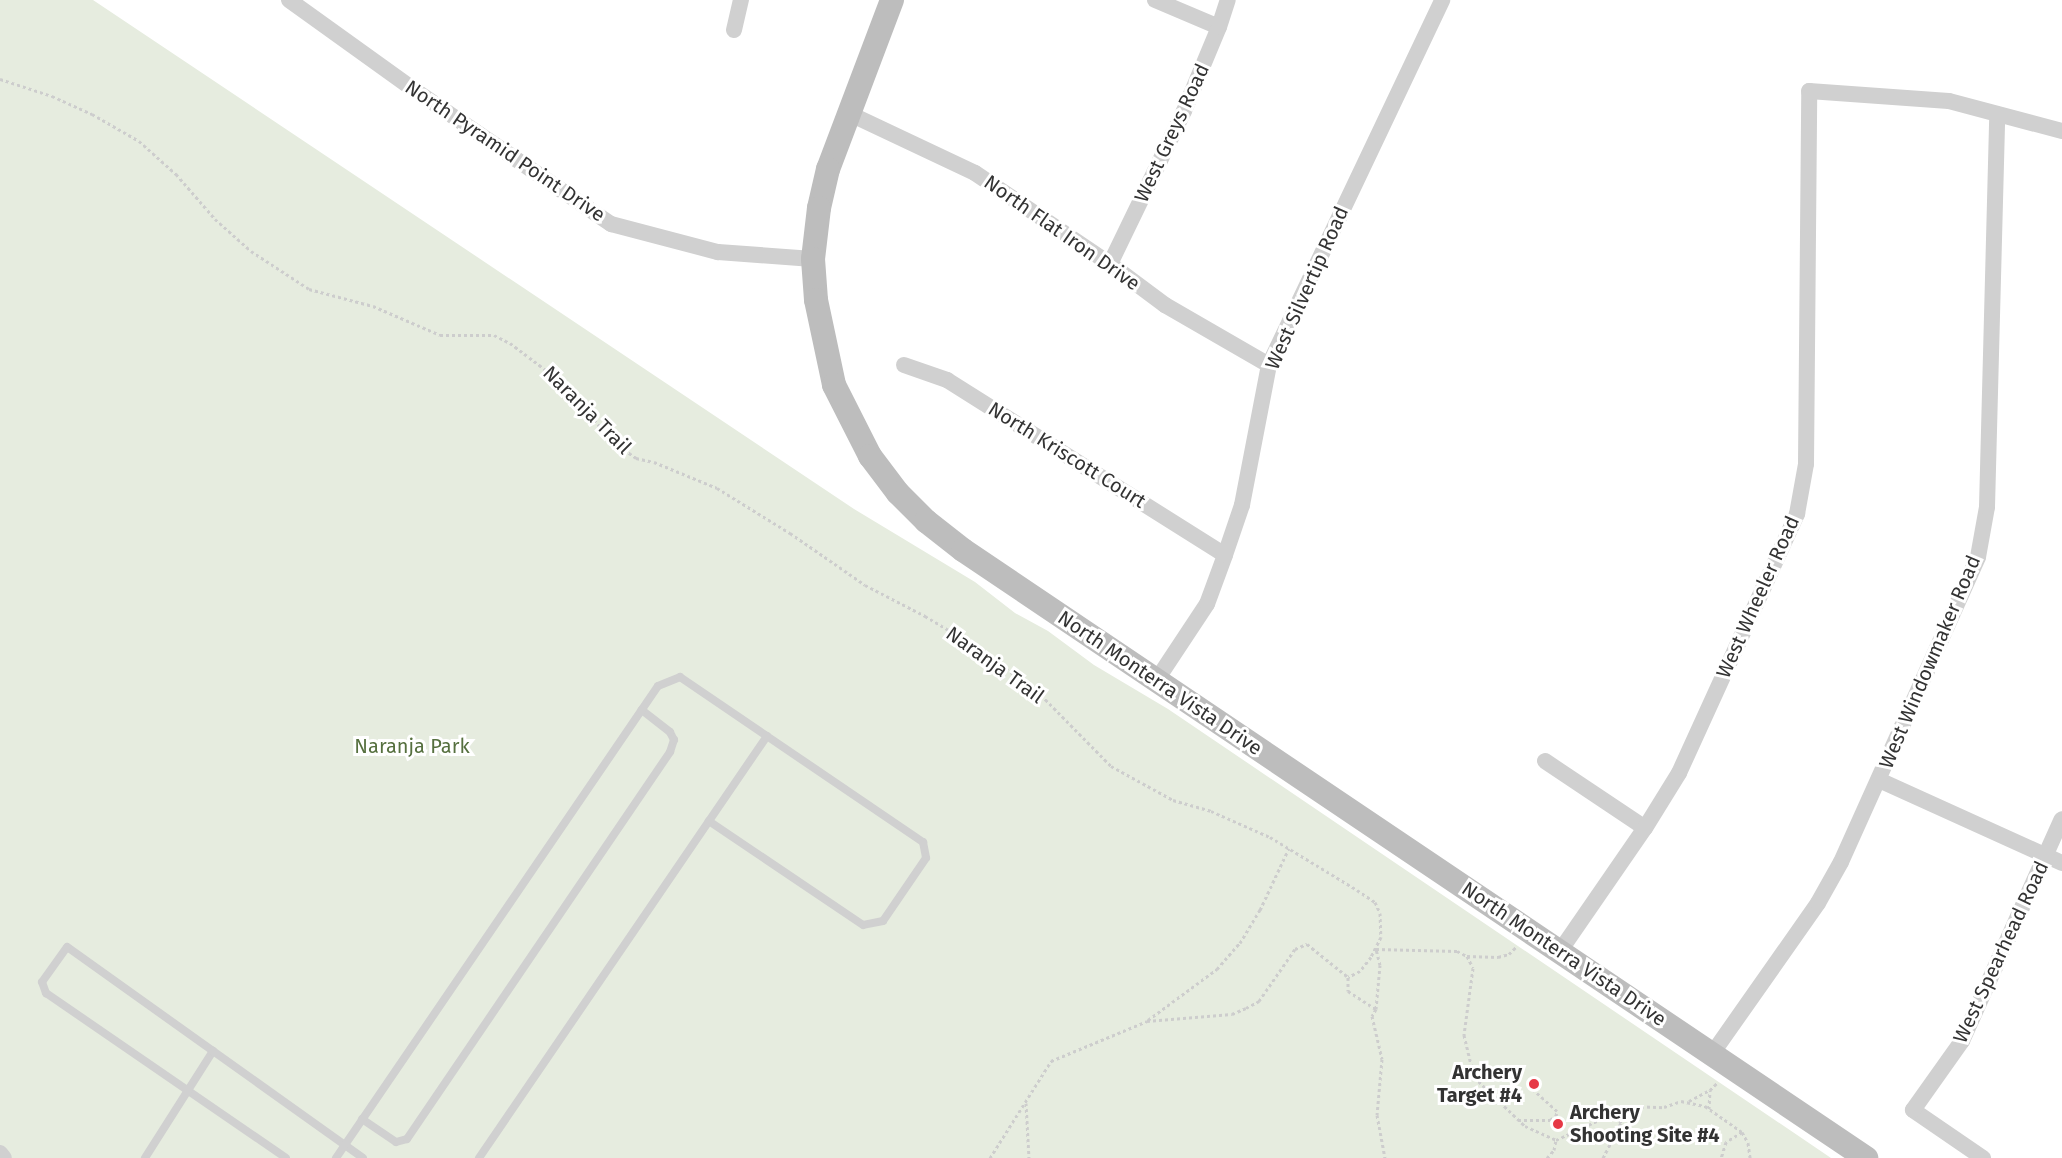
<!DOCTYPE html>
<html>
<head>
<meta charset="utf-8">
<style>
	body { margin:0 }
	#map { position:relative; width:2062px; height:1158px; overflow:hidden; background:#fff; font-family:"Fira Sans",sans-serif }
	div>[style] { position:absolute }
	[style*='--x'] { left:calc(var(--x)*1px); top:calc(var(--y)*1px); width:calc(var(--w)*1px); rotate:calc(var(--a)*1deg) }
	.green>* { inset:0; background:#e6ecdf }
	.path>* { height:3px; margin-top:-1.5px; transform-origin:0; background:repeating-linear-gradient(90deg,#cdcdcd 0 3px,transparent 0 6px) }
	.lane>* { height:8px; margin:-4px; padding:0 4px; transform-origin:4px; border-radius:4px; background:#d0d0d0 }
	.street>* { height:16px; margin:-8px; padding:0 8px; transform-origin:8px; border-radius:8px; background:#d0d0d0 }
	.secondary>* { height:24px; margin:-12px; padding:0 12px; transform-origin:12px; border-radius:12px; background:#bdbdbd }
	.dots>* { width:16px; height:16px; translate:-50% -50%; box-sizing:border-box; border:3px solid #fff; border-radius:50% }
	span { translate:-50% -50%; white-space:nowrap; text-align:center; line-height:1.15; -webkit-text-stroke:6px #fff; paint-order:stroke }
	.street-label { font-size:20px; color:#333 }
	.park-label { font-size:20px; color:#56703f }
	.poi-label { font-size:20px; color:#333; font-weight:700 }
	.right { translate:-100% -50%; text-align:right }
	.left { translate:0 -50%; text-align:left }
</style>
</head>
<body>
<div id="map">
	<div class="green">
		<i style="clip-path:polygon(0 0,93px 0,854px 509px,975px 582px,1015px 613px,1048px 631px,1094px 665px,1168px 709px,1831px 1158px,0 1158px)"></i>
	</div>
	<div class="path">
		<i style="--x:0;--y:79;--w:55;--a:18.1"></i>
		<i style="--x:52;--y:96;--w:44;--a:24.2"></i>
		<i style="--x:92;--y:114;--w:54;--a:29.9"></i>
		<i style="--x:139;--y:141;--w:50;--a:41.7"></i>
		<i style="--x:176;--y:174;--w:60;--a:49.1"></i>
		<i style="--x:215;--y:219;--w:48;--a:41.6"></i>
		<i style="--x:251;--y:251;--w:69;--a:33.2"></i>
		<i style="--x:309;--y:289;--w:66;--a:14.9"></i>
		<i style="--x:373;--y:306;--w:73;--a:23.4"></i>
		<i style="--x:440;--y:335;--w:54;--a:0"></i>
		<i style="--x:494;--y:335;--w:18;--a:27"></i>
		<i style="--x:510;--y:343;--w:66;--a:37"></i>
		<i style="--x:563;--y:383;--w:59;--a:49.8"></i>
		<i style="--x:601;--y:428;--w:25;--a:45"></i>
		<i style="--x:619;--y:446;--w:21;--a:35"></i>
		<i style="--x:636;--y:458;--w:18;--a:13"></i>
		<i style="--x:654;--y:462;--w:68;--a:22.4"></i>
		<i style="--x:717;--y:488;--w:86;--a:31.7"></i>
		<i style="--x:790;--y:533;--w:91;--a:34.7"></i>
		<i style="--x:865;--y:585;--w:68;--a:27.3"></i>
		<i style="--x:925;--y:616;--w:66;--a:30.8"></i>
		<i style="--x:982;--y:650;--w:74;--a:37.3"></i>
		<i style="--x:1041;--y:695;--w:100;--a:45.4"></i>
		<i style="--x:1111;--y:766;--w:71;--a:28.7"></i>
		<i style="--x:1173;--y:800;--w:40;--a:16"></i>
		<i style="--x:1211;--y:811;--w:64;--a:23.8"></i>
		<i style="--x:1270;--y:837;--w:102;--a:31.3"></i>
		<i style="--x:1357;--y:890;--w:22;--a:34"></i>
		<i style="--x:1375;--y:902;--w:12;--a:66"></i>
		<i style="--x:1380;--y:913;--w:24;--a:88"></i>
		<i style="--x:1381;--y:937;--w:22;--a:117"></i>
		<i style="--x:1371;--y:957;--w:18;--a:128"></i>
		<i style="--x:1360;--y:971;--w:13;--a:153"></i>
		<i style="--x:1467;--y:956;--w:31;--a:2"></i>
		<i style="--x:1498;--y:957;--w:11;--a:-15"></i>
		<i style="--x:1509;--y:954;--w:11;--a:-45"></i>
		<i style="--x:1348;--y:977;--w:14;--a:90"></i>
		<i style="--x:1348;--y:991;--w:33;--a:33"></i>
		<i style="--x:1376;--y:1009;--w:8;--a:120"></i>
		<i style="--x:1372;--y:1016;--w:44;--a:76.9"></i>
		<i style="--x:1382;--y:1059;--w:56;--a:95.1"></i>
		<i style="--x:1377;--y:1115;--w:44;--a:79.5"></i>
		<i style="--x:1376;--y:1009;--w:44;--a:-84.8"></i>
		<i style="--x:1380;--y:965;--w:16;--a:-104"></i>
		<i style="--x:1376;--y:949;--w:81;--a:1.4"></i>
		<i style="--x:1457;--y:951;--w:11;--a:27"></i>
		<i style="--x:1467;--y:956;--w:13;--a:63"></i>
		<i style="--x:1473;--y:968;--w:68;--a:97.7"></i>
		<i style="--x:1464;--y:1035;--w:43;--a:76.6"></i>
		<i style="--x:1474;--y:1077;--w:71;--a:43.9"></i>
		<i style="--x:1525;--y:1126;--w:34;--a:24"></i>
		<i style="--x:1148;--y:1020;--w:86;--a:-36.5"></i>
		<i style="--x:1217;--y:969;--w:35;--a:-49"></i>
		<i style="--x:1240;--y:943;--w:39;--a:-59"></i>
		<i style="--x:1260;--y:910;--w:68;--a:-64.9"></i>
		<i style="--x:1689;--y:1101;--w:24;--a:-28"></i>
		<i style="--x:1710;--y:1090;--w:11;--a:-45"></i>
		<i style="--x:1026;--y:1103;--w:55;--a:86.9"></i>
		<i style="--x:1709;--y:1109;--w:19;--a:-87"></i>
		<i style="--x:1518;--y:1120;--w:32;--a:0"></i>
		<i style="--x:1550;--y:1120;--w:7;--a:-34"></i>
		<i style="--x:1556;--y:1116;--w:5;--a:-79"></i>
		<i style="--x:1557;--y:1111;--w:31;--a:-138"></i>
		<i style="--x:1742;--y:1132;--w:13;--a:61"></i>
		<i style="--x:1748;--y:1143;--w:15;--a:82"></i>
		<i style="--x:990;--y:1158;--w:115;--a:-57.8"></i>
		<i style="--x:1051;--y:1061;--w:104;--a:-22.6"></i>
		<i style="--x:1147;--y:1021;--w:85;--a:-4.7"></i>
		<i style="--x:1232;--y:1014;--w:15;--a:-23"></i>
		<i style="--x:1246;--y:1008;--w:15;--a:-28"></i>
		<i style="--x:1259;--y:1001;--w:63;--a:-55.3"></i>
		<i style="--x:1295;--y:949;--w:13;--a:-23"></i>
		<i style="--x:1307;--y:944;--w:53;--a:38.8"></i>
		<i style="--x:1547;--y:1158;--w:11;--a:-49"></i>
		<i style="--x:1554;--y:1150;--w:10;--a:-79"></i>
		<i style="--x:1556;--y:1140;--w:81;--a:-25"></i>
		<i style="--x:1629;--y:1106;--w:35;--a:2"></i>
		<i style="--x:1664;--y:1107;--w:18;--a:-19"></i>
		<i style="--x:1681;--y:1101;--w:25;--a:12"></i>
		<i style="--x:1705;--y:1106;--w:45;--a:35.1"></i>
		<i style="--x:1742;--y:1132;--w:19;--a:148"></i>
		<i style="--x:1726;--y:1142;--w:17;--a:107"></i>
		<i style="--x:1603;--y:1158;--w:39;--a:-63"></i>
		<i style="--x:1621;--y:1123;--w:12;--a:-121"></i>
	</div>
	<div class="lane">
		<i style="--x:213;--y:1051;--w:179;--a:-144.5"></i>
		<i style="--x:67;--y:947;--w:43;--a:125.5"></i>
		<i style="--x:42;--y:982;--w:12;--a:70"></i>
		<i style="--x:46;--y:993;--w:291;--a:34.5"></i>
		<i style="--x:362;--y:1119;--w:41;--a:34.1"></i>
		<i style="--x:396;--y:1142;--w:11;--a:-15"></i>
		<i style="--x:407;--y:1139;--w:468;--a:-55.8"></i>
		<i style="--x:670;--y:752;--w:13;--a:-72"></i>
		<i style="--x:674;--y:740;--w:9;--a:-117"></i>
		<i style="--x:670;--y:732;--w:36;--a:-142"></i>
		<i style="--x:145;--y:1158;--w:127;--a:-57.6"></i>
		<i style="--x:213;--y:1051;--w:184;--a:35.5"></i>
		<i style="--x:336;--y:1158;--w:571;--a:-55.7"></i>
		<i style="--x:658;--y:686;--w:24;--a:-22"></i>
		<i style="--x:680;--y:677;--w:294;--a:34.2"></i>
		<i style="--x:923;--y:842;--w:16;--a:79"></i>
		<i style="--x:926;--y:858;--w:76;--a:124.3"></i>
		<i style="--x:883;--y:921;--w:20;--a:169"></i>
		<i style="--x:863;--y:925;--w:186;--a:-146"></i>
		<i style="--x:479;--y:1158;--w:511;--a:-55.69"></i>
	</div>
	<div class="street">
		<i style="--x:289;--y:0;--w:153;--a:35.7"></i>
		<i style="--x:413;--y:89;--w:240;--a:34.3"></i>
		<i style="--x:611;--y:224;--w:111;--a:14.7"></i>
		<i style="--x:718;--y:252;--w:95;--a:4.2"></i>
		<i style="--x:1155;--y:0;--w:69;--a:22.9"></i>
		<i style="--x:734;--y:30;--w:31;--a:-77"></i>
		<i style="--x:848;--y:113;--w:140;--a:25.3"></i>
		<i style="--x:975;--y:173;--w:163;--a:34"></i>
		<i style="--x:1110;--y:264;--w:69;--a:36.7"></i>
		<i style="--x:1165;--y:305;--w:120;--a:30"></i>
		<i style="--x:1110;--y:264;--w:170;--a:-64.2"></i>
		<i style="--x:1184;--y:111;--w:91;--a:-67.4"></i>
		<i style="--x:1219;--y:27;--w:28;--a:-72"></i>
		<i style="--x:904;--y:365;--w:46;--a:19.2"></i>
		<i style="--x:947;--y:380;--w:328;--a:32.2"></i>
		<i style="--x:1156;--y:681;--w:92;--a:-56.5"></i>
		<i style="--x:1207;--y:604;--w:52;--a:-69.8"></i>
		<i style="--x:1225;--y:555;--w:53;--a:-71.2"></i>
		<i style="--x:1242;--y:505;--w:143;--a:-79.1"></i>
		<i style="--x:1269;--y:365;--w:404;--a:-64.6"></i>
		<i style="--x:1545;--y:761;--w:120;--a:33.8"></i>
		<i style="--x:1879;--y:780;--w:201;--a:24.4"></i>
		<i style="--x:1560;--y:951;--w:150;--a:-55.4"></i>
		<i style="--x:1645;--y:828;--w:65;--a:-58.3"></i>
		<i style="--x:1679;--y:773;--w:285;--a:-65.5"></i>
		<i style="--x:1797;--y:514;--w:51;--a:-79.8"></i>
		<i style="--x:1806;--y:464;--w:373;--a:-89.5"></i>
		<i style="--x:1809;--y:91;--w:140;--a:4.1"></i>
		<i style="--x:1949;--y:101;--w:117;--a:14.9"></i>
		<i style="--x:1712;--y:1054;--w:184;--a:-54.9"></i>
		<i style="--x:1818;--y:903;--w:47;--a:-60.7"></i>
		<i style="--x:1841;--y:862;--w:334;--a:-65.8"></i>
		<i style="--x:1978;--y:557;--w:51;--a:-79.8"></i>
		<i style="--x:1987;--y:507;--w:393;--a:-88.5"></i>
		<i style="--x:0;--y:1153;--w:6;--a:51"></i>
		<i style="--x:1983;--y:1158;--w:85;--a:-145.6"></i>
		<i style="--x:1913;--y:1110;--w:85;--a:-54.6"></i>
		<i style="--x:1962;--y:1041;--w:243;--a:-65.8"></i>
	</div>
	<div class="secondary">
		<i style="--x:892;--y:0;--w:181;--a:110.7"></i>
		<i style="--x:828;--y:169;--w:40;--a:103"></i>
		<i style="--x:819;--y:208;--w:51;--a:96.7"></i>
		<i style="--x:813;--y:259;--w:41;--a:85.8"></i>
		<i style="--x:816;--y:300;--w:87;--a:78"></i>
		<i style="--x:834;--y:385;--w:80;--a:63.1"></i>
		<i style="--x:870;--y:456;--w:46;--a:52.9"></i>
		<i style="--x:898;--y:493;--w:40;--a:45"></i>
		<i style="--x:926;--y:521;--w:47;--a:38.1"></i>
		<i style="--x:963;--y:550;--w:1089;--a:33.95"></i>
	</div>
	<div class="dots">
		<i style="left:1534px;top:1084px;background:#e63946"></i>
		<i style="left:1558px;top:1124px;background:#e63946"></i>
	</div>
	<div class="street-label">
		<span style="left:1172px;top:133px;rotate:-65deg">West Greys Road</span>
		<span style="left:505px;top:151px;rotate:34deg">North Pyramid Point Drive</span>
		<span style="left:1062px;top:233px;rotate:35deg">North Flat Iron Drive</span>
		<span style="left:1307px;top:288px;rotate:-66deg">West Silvertip Road</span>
		<span style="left:587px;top:410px;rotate:45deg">Naranja Trail</span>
		<span style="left:1067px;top:455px;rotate:32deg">North Kriscott Court</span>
		<span style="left:1758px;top:597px;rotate:-66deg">West Wheeler Road</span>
		<span style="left:1930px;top:662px;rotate:-67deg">West Windowmaker Road</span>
		<span style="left:995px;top:665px;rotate:36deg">Naranja Trail</span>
		<span style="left:1160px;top:683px;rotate:34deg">North Monterra Vista Drive</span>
		<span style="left:2001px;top:952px;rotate:-65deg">West Spearhead Road</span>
		<span style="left:1564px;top:954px;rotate:34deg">North Monterra Vista Drive</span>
	</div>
	<div class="park-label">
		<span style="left:412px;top:746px">Naranja Park</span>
	</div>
	<div class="poi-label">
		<span class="right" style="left:1522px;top:1084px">Archery<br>Target #4</span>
		<span class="left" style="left:1570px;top:1124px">Archery<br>Shooting Site #4</span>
	</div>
</div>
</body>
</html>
